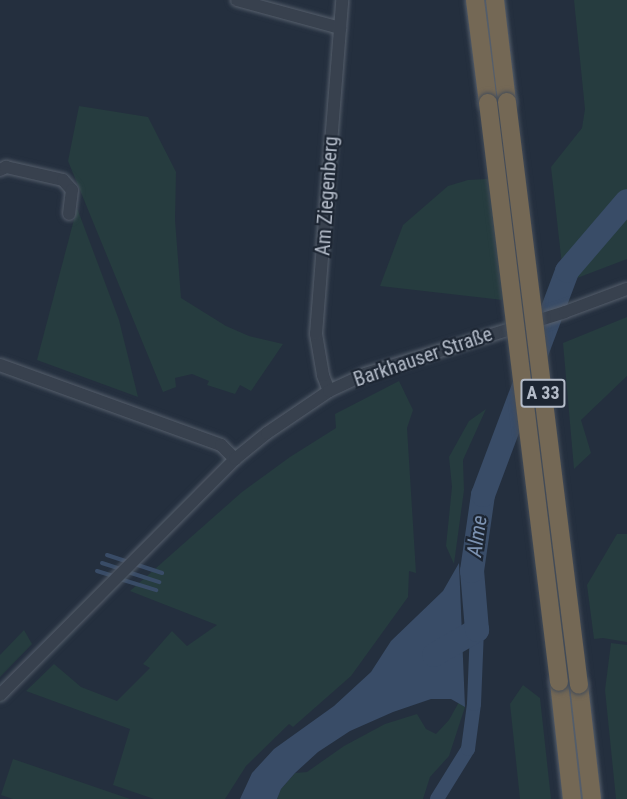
<!DOCTYPE html>
<html>
<head>
<meta charset="utf-8">
<style>
	body { margin:0 }
	#map { position:relative; width:627px; height:799px; overflow:hidden; background:#242f3e; font-family:"Roboto Condensed",sans-serif }
	div>[style] { position:absolute }
	[style*='--x'] { left:calc(var(--x)*1px); top:calc(var(--y)*1px); width:calc(var(--w)*1px); rotate:calc(var(--a)*1deg) }
	.green>* { inset:0; background:#263c3f }
	.water>* { inset:0; background:#394c67 }
	.stream>* { height:4px; margin:-2px; padding:0 2px; transform-origin:2px; border-radius:2px; background:#394c67 }
	.canal>* { height:14px; margin:-7px; padding:0 7px; transform-origin:7px; border-radius:7px; background:#394c67 }
	.river>* { height:24px; margin:-12px; padding:0 12px; transform-origin:12px; border-radius:12px; background:#394c67 }
	.roads { filter:drop-shadow(0 0 2px #565f6c) drop-shadow(0 0 2px #565f6c) }
	.minor>* { height:12px; margin:-6px; padding:0 6px; transform-origin:6px; border-radius:6px; background:#38414e }
	.highway>* { height:18px; margin:-9px; padding:0 9px; transform-origin:9px; border-radius:9px; background:#746855 }
	.bridges { filter:drop-shadow(0 0 2px #434c59) drop-shadow(0 0 2px #434c59) }
	.highway-bridge>* { height:18px; margin:-9px; padding:0 9px; transform-origin:9px; border-radius:9px; background:#746855 }
	span { translate:-50% -50%; white-space:nowrap; text-align:center; line-height:1.15; -webkit-text-stroke:4.5px #1d2633; paint-order:stroke }
	.shield-label span { padding:2px 4px; background:#1d2633; border:2px solid; border-radius:4px; -webkit-text-stroke-width:0 }
	.shield-label { font-size:18px; color:#b4bcc9; font-weight:700 }
	.street-label { font-size:20px; color:#b4bcc9 }
	.water-label { font-size:21px; color:#7c92b1; font-style:italic }
</style>
</head>
<body>
<div id="map">
	<div class="green">
		<i style="clip-path:polygon(574px 0,627px 0,627px 259px,564px 283px,551px 167px,582px 128px,585px 109px)"></i>
		<i style="clip-path:polygon(79px 106px,148px 117px,176px 172px,175px 220px,181px 298px,226px 326px,249px 336px,283px 344px,251px 391px,240px 385px,235px 394px,207px 385px,209px 381px,192px 374px,175px 378px,176px 387px,163px 392px,68px 161px)"></i>
		<i style="clip-path:polygon(525px 177px,503px 300px,380px 286px,403px 225px,448px 186px,468px 180px)"></i>
		<i style="clip-path:polygon(77px 208px,119px 320px,138px 397px,37px 360px)"></i>
		<i style="clip-path:polygon(627px 317px,627px 376px,581px 420px,591px 453px,574px 469px,563px 343px)"></i>
		<i style="clip-path:polygon(399px 381px,413px 410px,407px 428px,416px 573px,409px 571px,408px 597px,351px 676px,293px 727px,289px 724px,246px 766px,225px 799px,154px 799px,113px 785px,130px 729px,26px 691px,54px 664px,81px 687px,117px 701px,150px 668px,143px 664px,172px 631px,187px 646px,217px 625px,130px 591px,242px 492px,290px 457px,336px 428px,335px 414px)"></i>
		<i style="clip-path:polygon(486px 409px,463px 460px,464px 490px,454px 564px,446px 546px,452px 487px,449px 457px,469px 421px)"></i>
		<i style="clip-path:polygon(617px 534px,627px 534px,627px 642px,603px 638px,594px 639px,587px 585px)"></i>
		<i style="clip-path:polygon(24px 630px,32px 644px,0 677px,0 655px)"></i>
		<i style="clip-path:polygon(611px 643px,627px 645px,627px 799px,616px 799px,605px 690px)"></i>
		<i style="clip-path:polygon(523px 685px,540px 698px,551px 799px,520px 799px,510px 704px)"></i>
		<i style="clip-path:polygon(459px 702px,465px 707px,449px 756px,430px 777px,423px 799px,277px 799px,281px 789px,295px 773px,307px 772px,344px 746px,385px 724px,417px 714px,426px 729px,436px 734px,449px 720px)"></i>
		<i style="clip-path:polygon(13px 759px,130px 799px,13px 799px,1px 795px)"></i>
	</div>
	<div class="water">
		<i style="clip-path:polygon(459px 563px,465px 707px,451px 699px,431px 699px,393px 712px,350px 731px,318px 752px,295px 773px,281px 789px,277px 799px,240px 799px,252px 773px,274px 749px,334px 706px,371px 672px,391px 641px,443px 591px)"></i>
	</div>
	<div class="stream">
		<i style="--x:107;--y:555;--w:58;--a:18.1"></i>
		<i style="--x:102;--y:563;--w:20;--a:18"></i>
		<i style="--x:97;--y:571;--w:17;--a:17"></i>
		<i style="--x:128;--y:572;--w:33;--a:18"></i>
		<i style="--x:120;--y:579;--w:38;--a:17"></i>
	</div>
	<div class="canal">
		<i style="--x:437;--y:799;--w:59;--a:-58.2"></i>
		<i style="--x:468;--y:749;--w:45;--a:-82.4"></i>
		<i style="--x:474;--y:704;--w:74;--a:-87.7"></i>
	</div>
	<div class="river">
		<i style="--x:434;--y:655;--w:50;--a:-30.2"></i>
		<i style="--x:477;--y:630;--w:59;--a:-94.8"></i>
		<i style="--x:472;--y:571;--w:77;--a:-81.8"></i>
		<i style="--x:483;--y:495;--w:239;--a:-69.4"></i>
		<i style="--x:567;--y:271;--w:92;--a:-49.4"></i>
	</div>
	<div class="roads">
		<div class="minor">
			<i style="--x:237;--y:0;--w:107;--a:15.2"></i>
			<i style="--x:0;--y:170;--w:7;--a:-27"></i>
			<i style="--x:6;--y:167;--w:58;--a:12.8"></i>
			<i style="--x:63;--y:180;--w:13;--a:48"></i>
			<i style="--x:72;--y:190;--w:24;--a:97"></i>
			<i style="--x:0;--y:365;--w:235;--a:19.9"></i>
			<i style="--x:221;--y:445;--w:20;--a:45"></i>
			<i style="--x:329;--y:391;--w:17;--a:-111"></i>
			<i style="--x:323;--y:375;--w:42;--a:-99.7"></i>
			<i style="--x:316;--y:334;--w:335;--a:-85.5"></i>
			<i style="--x:0;--y:695;--w:333;--a:-45.1"></i>
			<i style="--x:235;--y:459;--w:41;--a:-39.1"></i>
			<i style="--x:267;--y:433;--w:75;--a:-34.1"></i>
			<i style="--x:329;--y:391;--w:40;--a:-25"></i>
			<i style="--x:365;--y:374;--w:209;--a:-17.2"></i>
			<i style="--x:565;--y:312;--w:66;--a:-20.4"></i>
		</div>
		<div class="highway">
			<i style="--x:475;--y:0;--w:104;--a:82.8"></i>
			<i style="--x:495;--y:0;--w:103;--a:83.3"></i>
			<i style="--x:559;--y:682;--w:118;--a:83.7"></i>
			<i style="--x:579;--y:685;--w:115;--a:83.5"></i>
		</div>
	</div>
	<div class="bridges">
		<div class="highway-bridge">
			<i style="--x:507;--y:102;--w:587;--a:82.96"></i>
			<i style="--x:488;--y:103;--w:583;--a:83.01"></i>
		</div>
	</div>
	<div class="shield-label">
		<span style="left:543px;top:393px">A 33</span>
	</div>
	<div class="street-label">
		<span style="left:327px;top:196px;rotate:-86deg">Am Ziegenberg</span>
		<span style="left:423px;top:357px;rotate:-19deg">Barkhauser Straße</span>
	</div>
	<div class="water-label">
		<span style="left:477px;top:536px;rotate:-82deg">Alme</span>
	</div>
</div>
</body>
</html>
